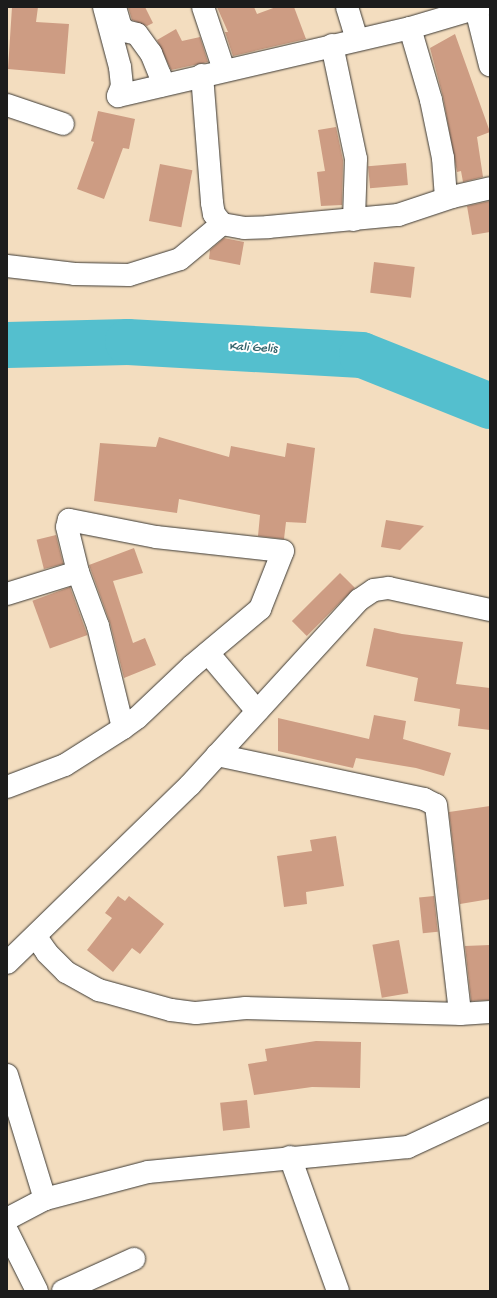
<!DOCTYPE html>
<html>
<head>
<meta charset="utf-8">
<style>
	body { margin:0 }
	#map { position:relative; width:497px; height:1298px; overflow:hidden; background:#f3ddbf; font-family:"Gochi Hand",sans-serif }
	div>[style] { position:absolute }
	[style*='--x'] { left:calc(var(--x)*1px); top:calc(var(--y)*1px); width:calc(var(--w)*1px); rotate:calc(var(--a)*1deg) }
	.river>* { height:46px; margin:-23px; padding:0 23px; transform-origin:23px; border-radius:23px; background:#54bfce }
	.building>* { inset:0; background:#cd9c83; transform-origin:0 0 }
	.roads { filter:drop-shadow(0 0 1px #3c3934) drop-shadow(0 0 1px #3c3934) }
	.minor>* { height:22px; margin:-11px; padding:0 11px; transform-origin:11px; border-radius:11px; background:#fff }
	span { translate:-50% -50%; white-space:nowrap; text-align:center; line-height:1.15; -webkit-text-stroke:4px #fff; paint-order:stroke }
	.water-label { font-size:13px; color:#35656c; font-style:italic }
	.frame { position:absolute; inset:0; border:8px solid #1c1c1c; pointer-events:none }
</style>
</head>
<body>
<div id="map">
	<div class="river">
		<i style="--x:7;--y:345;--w:121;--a:-1.4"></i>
		<i style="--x:128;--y:342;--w:234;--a:3.2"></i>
		<i style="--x:362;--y:355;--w:138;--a:21.7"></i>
	</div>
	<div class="building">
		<i style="clip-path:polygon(12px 7px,38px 7px,36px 22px,69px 24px,65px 74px,8px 69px)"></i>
		<i style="clip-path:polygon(128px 7px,145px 7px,153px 23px,147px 26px,132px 20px)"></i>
		<i style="clip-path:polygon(217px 7px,254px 7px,257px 14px,276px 7px,294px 7px,306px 39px,233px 56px,225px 32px,228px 32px)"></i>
		<i style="clip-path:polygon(176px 29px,182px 41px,200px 37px,208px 62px,171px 70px,157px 40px)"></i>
		<i style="clip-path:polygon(455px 34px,490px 132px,477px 137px,483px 177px,463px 182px,461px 171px,457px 172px,443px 97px,430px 48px)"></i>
		<i style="clip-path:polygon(98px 111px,135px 119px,129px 149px,123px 148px,104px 199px,77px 189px,94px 142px,91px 141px)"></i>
		<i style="clip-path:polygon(336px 127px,343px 160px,342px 205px,321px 206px,317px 172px,325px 171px,318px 130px)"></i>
		<i style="left:406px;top:163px;width:22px;height:38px;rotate:85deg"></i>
		<i style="left:160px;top:164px;width:33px;height:58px;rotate:11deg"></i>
		<i style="clip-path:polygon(490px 201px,490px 232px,472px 235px,467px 206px)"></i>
		<i style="clip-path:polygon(224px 238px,244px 242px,240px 265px,209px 259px,210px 250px)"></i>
		<i style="left:374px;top:262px;width:41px;height:31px;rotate:7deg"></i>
		<i style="clip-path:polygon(159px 437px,229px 457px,231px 446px,285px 457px,287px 443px,315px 448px,306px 523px,286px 522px,284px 539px,258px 536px,260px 515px,179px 499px,177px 513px,94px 501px,100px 443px,156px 447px)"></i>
		<i style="clip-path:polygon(386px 520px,424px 526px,400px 550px,381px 547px)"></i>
		<i style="left:56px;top:535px;width:30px;height:20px;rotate:76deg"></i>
		<i style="clip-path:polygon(134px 548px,143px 573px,113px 581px,133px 643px,145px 638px,156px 665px,124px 678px,110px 623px,89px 565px)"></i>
		<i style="left:340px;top:573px;width:21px;height:68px;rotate:45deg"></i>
		<i style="left:70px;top:587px;width:51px;height:40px;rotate:70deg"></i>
		<i style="clip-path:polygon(374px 628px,402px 634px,463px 642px,456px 684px,490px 688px,490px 730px,458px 726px,460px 709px,414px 701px,418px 678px,366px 666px)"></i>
		<i style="clip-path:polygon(374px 715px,406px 721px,403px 739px,451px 753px,444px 776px,416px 768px,356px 758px,353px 768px,278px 751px,278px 718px,369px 739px)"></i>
		<i style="clip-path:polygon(490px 806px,490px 899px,460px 904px,449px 812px)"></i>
		<i style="clip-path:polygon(336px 836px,344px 886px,306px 892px,307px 904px,284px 907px,277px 856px,312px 851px,310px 840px)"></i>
		<i style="clip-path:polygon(118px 896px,125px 901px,129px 896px,164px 924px,140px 954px,132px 948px,113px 972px,87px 950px,112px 918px,105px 913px)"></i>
		<i style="left:434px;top:896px;width:36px;height:15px;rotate:84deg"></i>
		<i style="left:399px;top:940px;width:54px;height:27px;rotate:80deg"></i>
		<i style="clip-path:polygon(490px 945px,490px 1000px,471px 1001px,465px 946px)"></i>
		<i style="clip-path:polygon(316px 1041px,361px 1042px,360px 1088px,312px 1087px,254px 1095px,248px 1064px,267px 1061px,265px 1049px)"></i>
		<i style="left:247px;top:1100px;width:28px;height:27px;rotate:84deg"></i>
	</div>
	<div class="roads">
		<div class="minor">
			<i style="--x:104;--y:7;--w:62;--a:75.1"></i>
			<i style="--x:120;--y:67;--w:19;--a:84"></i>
			<i style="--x:122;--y:86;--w:11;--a:112"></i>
			<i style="--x:118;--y:96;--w:300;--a:-13.1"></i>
			<i style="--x:410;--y:28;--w:74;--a:-16.5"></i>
			<i style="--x:115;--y:7;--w:19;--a:74"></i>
			<i style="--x:120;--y:25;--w:8;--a:50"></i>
			<i style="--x:125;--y:31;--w:12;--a:14"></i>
			<i style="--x:137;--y:34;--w:24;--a:54"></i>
			<i style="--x:151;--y:53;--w:24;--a:68"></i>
			<i style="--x:160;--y:75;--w:11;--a:90"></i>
			<i style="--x:203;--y:7;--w:66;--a:71.6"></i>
			<i style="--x:347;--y:7;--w:34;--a:73"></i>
			<i style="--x:476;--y:9;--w:58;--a:76"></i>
			<i style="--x:410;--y:28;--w:75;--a:73.7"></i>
			<i style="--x:431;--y:100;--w:59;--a:78.3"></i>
			<i style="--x:443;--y:158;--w:40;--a:85.7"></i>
			<i style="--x:332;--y:45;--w:116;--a:78.1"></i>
			<i style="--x:356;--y:159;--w:61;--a:91.9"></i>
			<i style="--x:202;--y:75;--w:128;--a:85.5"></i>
			<i style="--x:212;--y:203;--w:11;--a:80"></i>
			<i style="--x:214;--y:214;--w:13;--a:51"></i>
			<i style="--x:222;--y:224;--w:22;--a:10"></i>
			<i style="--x:244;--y:228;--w:24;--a:-2"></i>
			<i style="--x:268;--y:227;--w:131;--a:-5.3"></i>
			<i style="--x:398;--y:215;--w:57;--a:-18.4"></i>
			<i style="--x:452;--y:197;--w:39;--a:-13"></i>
			<i style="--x:7;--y:105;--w:59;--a:18.7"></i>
			<i style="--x:7;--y:266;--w:68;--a:6.7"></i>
			<i style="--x:75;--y:274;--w:54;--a:1.1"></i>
			<i style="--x:129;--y:275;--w:53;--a:-17.4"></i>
			<i style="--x:180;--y:259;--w:55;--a:-39.8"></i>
			<i style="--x:7;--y:594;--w:74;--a:-17.2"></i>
			<i style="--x:208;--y:653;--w:76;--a:49.8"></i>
			<i style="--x:217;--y:755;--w:212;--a:12"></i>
			<i style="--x:424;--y:799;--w:13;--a:27"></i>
			<i style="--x:436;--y:805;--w:210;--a:83.4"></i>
			<i style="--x:460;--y:1014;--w:30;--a:-4"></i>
			<i style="--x:7;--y:787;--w:62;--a:-20.8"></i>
			<i style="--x:65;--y:765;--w:69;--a:-32.5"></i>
			<i style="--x:123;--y:728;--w:17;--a:-36"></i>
			<i style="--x:137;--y:718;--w:76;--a:-43.4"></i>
			<i style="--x:192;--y:666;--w:89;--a:-40"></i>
			<i style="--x:260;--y:609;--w:62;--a:-68.4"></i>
			<i style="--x:283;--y:551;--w:128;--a:-173.7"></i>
			<i style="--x:156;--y:537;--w:89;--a:-168.9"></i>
			<i style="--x:69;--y:520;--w:7;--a:106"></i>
			<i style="--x:67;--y:527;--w:46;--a:76.3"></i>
			<i style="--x:78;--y:572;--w:58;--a:69.7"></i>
			<i style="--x:98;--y:626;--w:105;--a:76.2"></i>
			<i style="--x:36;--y:937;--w:19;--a:55"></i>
			<i style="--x:47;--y:953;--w:27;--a:45"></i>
			<i style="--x:66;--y:972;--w:38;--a:29"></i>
			<i style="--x:99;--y:990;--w:75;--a:15.5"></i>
			<i style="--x:171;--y:1010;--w:25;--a:7"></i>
			<i style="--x:196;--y:1013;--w:50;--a:-5.7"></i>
			<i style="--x:246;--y:1008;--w:214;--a:1.6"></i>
			<i style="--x:7;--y:963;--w:255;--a:-44.2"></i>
			<i style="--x:190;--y:785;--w:251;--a:-47.6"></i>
			<i style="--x:359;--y:600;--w:18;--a:-34"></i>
			<i style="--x:374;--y:590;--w:15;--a:-8"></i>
			<i style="--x:389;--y:588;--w:103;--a:12.3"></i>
			<i style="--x:7;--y:1075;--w:130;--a:73"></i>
			<i style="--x:45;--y:1199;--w:43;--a:152.2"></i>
			<i style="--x:290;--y:1157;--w:142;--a:70.3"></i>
			<i style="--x:45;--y:1199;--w:106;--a:-14.7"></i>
			<i style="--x:148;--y:1172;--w:261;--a:-5.5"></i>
			<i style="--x:408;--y:1147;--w:90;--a:-24.9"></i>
			<i style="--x:7;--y:1231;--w:67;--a:63.4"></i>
			<i style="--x:63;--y:1291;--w:78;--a:-24.3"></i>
		</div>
	</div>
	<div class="water-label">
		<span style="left:253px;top:349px;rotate:3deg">Kali Gelis</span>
	</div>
	<div class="frame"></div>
</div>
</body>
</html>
